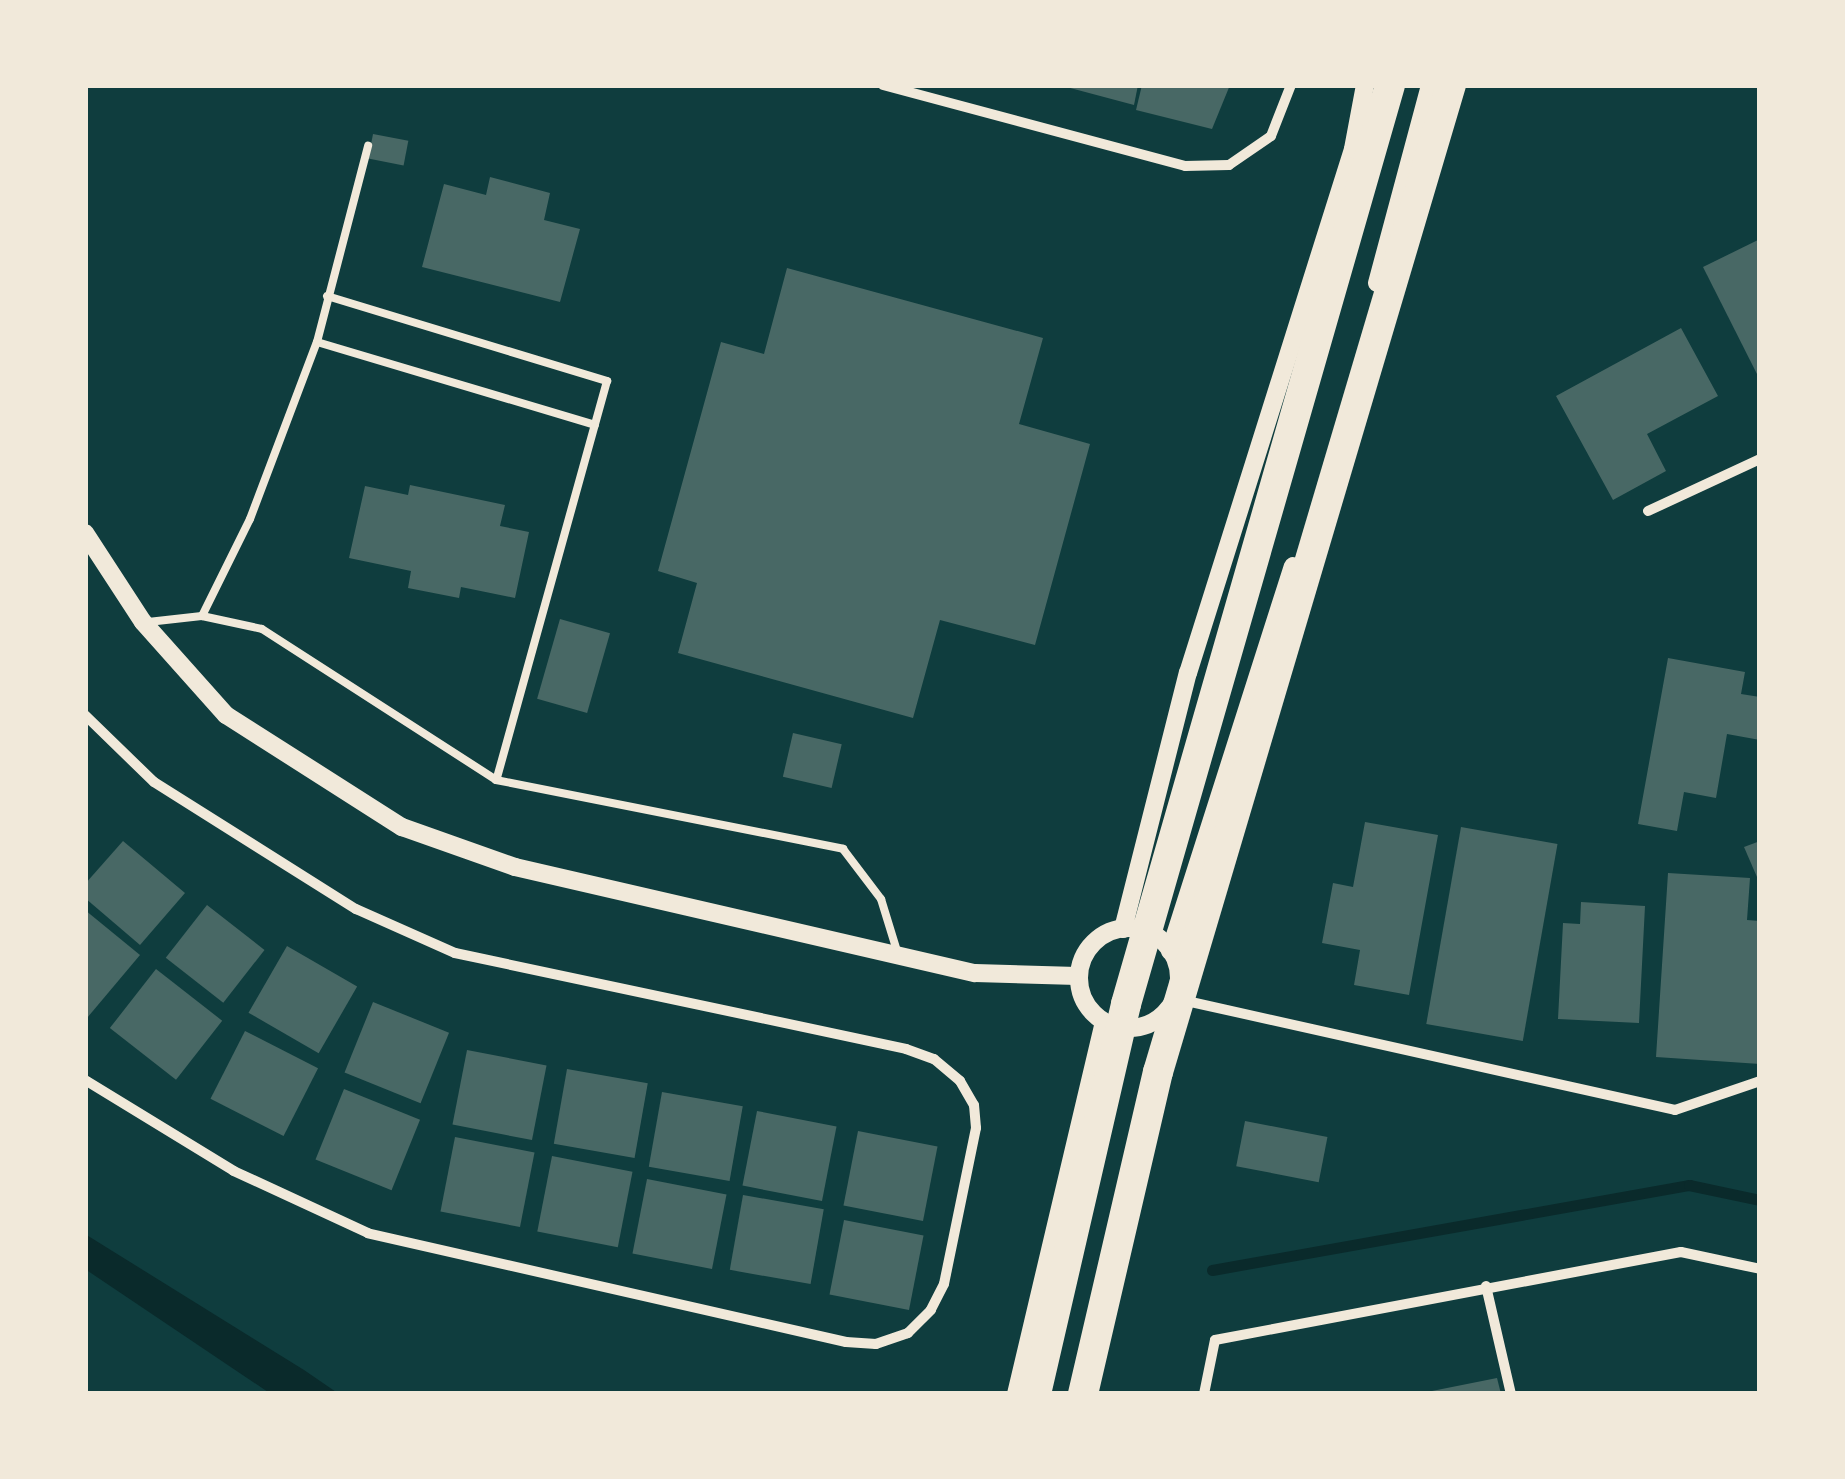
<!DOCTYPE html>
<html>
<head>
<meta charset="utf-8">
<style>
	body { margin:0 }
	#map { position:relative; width:1845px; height:1479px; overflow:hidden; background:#0f3d3e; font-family:"Public Sans",sans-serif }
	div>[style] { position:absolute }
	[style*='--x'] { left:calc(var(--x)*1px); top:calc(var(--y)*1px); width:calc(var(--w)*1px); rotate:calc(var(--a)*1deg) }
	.water>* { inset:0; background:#0a2a2b }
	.stream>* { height:11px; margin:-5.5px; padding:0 5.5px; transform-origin:5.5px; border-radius:5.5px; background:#0a2a2b }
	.building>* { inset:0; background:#486865; transform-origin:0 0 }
	.service>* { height:8px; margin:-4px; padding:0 4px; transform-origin:4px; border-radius:4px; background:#f1e9da }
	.minor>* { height:10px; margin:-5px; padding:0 5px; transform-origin:5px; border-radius:5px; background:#f1e9da }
	.tertiary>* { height:18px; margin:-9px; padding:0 9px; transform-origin:9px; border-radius:9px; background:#f1e9da }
	.tertiary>.ring { margin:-9px; padding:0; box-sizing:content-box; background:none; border:18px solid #f1e9da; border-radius:50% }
	.motorway>* { height:30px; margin:-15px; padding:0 15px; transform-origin:15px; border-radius:15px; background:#f1e9da }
	span { translate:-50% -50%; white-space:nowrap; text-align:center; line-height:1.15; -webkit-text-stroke:10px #f1e9da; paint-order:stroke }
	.frame { position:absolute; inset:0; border:88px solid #f1e9da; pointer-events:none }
</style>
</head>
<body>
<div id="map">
	<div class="water">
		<i style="clip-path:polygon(85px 1234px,304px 1370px,339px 1394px,271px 1394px,85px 1269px)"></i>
	</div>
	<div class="stream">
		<i style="--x:1212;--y:1270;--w:485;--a:-10.1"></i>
		<i style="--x:1689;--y:1185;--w:73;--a:11.9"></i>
	</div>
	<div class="building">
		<i style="clip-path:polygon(1059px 85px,1138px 85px,1134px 105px)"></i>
		<i style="clip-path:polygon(1142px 85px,1230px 85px,1212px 129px,1136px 110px)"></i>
		<i style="left:373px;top:134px;width:36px;height:25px;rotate:11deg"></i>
		<i style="clip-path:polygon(490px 177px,550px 193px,544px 220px,580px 229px,560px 302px,422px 267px,444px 184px,486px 195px)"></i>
		<i style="clip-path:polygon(1760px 239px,1760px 380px,1703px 267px)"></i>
		<i style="clip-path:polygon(787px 268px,1043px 338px,1019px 424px,1090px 444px,1035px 645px,940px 620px,913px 718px,678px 653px,697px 583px,658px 571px,721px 342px,764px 354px)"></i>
		<i style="clip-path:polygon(1681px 328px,1718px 396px,1647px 434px,1666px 471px,1613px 500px,1556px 396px)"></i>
		<i style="clip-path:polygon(410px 485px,505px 505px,500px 526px,529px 532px,515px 598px,461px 587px,459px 598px,408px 588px,411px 571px,349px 558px,365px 486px,408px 495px)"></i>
		<i style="left:560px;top:619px;width:52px;height:83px;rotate:16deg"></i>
		<i style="clip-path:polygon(1668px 658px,1745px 672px,1741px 694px,1760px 697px,1760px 740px,1727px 734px,1716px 798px,1684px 792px,1677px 831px,1638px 824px)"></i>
		<i style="left:793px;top:733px;width:50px;height:45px;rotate:13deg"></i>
		<i style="clip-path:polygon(1365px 822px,1438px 835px,1409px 995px,1354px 985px,1360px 950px,1322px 943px,1333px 883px,1353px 887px)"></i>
		<i style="left:1461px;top:827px;width:98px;height:200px;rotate:10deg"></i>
		<i style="clip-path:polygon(123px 841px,185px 893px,140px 945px,85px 898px,85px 884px)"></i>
		<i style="clip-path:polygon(1760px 841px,1760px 884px,1744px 847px)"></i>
		<i style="clip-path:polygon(1668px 873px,1750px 878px,1747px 920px,1760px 921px,1760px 1064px,1656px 1057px)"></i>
		<i style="clip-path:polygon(1581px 902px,1645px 906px,1639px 1023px,1558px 1019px,1563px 923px,1580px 924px)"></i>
		<i style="left:207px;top:905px;width:73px;height:67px;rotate:38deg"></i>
		<i style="clip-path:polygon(85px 910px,140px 955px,87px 1018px,85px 1016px)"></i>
		<i style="left:287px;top:946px;width:81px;height:77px;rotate:30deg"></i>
		<i style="left:156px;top:969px;width:84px;height:75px;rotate:38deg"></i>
		<i style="left:373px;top:1002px;width:82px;height:76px;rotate:22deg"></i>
		<i style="left:245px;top:1031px;width:82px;height:76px;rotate:27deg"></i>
		<i style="left:467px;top:1050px;width:81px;height:76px;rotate:11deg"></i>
		<i style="left:567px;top:1069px;width:82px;height:76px;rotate:10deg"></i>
		<i style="left:344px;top:1089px;width:82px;height:76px;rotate:22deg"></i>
		<i style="left:662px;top:1092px;width:82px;height:76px;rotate:10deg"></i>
		<i style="left:757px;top:1111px;width:81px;height:76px;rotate:11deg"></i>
		<i style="left:1245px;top:1121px;width:84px;height:46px;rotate:11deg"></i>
		<i style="left:858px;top:1131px;width:81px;height:76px;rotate:11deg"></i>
		<i style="left:455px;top:1137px;width:81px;height:76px;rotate:11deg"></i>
		<i style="left:552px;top:1156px;width:82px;height:77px;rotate:11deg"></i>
		<i style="left:647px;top:1179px;width:81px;height:76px;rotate:11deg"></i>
		<i style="left:743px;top:1195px;width:82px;height:76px;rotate:10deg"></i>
		<i style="left:844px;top:1220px;width:81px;height:76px;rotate:11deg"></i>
		<i style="clip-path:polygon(1497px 1378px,1501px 1394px,1428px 1394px,1427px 1392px)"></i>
	</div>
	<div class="service">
		<i style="--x:327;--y:296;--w:293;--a:16.9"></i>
		<i style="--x:607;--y:381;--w:414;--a:105.5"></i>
		<i style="--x:317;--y:342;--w:290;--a:16.6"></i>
		<i style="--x:202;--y:616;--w:108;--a:-63.7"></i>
		<i style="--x:250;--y:519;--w:189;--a:-69.3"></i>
		<i style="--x:317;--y:342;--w:203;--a:-75.4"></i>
		<i style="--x:148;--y:622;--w:54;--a:-6.3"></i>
		<i style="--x:202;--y:616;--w:61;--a:12.2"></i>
		<i style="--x:262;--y:629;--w:278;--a:32.8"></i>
		<i style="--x:496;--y:780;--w:354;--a:11.2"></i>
		<i style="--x:843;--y:849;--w:63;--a:52.8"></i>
		<i style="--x:881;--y:899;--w:54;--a:72.9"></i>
	</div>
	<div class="minor">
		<i style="--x:883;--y:85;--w:313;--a:15"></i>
		<i style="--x:1185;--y:166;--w:44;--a:-1.3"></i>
		<i style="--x:1229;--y:165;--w:51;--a:-34.6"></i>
		<i style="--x:1271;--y:136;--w:55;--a:-68.6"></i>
		<i style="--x:1648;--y:511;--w:123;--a:-24.9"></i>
		<i style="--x:85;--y:715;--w:96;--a:44.2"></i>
		<i style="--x:154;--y:782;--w:239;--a:32.2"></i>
		<i style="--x:356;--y:909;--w:108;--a:24"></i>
		<i style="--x:455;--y:953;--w:461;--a:12"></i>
		<i style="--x:906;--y:1049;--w:30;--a:20"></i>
		<i style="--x:934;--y:1059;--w:34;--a:40"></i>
		<i style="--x:960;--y:1081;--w:28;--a:60"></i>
		<i style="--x:974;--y:1105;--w:23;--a:85"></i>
		<i style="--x:976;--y:1128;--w:159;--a:101.6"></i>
		<i style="--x:944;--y:1284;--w:29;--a:117"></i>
		<i style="--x:931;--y:1310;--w:33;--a:135"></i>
		<i style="--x:908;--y:1333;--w:34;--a:161"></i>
		<i style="--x:876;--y:1344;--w:30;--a:-176"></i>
		<i style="--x:846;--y:1342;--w:490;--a:-167.2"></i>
		<i style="--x:368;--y:1233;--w:148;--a:-155.2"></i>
		<i style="--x:234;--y:1171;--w:175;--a:-148.6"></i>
		<i style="--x:1182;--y:1000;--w:505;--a:12.58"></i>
		<i style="--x:1675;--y:1110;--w:90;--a:-18.8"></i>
		<i style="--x:1486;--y:1286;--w:111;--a:77"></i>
		<i style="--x:1204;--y:1394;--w:55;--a:-78.5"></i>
		<i style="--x:1215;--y:1340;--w:474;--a:-10.7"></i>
		<i style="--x:1681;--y:1252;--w:81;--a:12.1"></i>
	</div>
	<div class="tertiary">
		<i style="--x:1377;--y:283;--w:205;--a:-75"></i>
		<i style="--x:85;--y:533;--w:106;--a:56.9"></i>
		<i style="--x:143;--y:622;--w:125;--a:48.3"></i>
		<i style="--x:226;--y:715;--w:209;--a:32.5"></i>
		<i style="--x:402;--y:827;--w:120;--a:19.5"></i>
		<i style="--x:515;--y:867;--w:472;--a:13"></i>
		<i style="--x:975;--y:973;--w:102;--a:1.7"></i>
		<i class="ring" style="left:1079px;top:928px;width:82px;height:82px"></i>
		<i style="--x:1123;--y:929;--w:264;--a:-75.8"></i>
		<i style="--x:1188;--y:673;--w:549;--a:-72.52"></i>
		<i style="--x:1353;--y:149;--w:65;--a:-79.4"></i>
		<i style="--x:1170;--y:951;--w:404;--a:-72.3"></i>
		<i style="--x:1016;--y:1394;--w:381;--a:-76.7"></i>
	</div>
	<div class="motorway">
		<i style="--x:1036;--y:1394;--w:400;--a:-77"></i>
		<i style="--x:1126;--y:1004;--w:956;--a:-73.97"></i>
		<i style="--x:1083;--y:1394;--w:331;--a:-76.9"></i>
		<i style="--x:1158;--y:1072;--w:1030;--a:-73.47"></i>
	</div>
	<div class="frame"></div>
</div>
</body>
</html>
